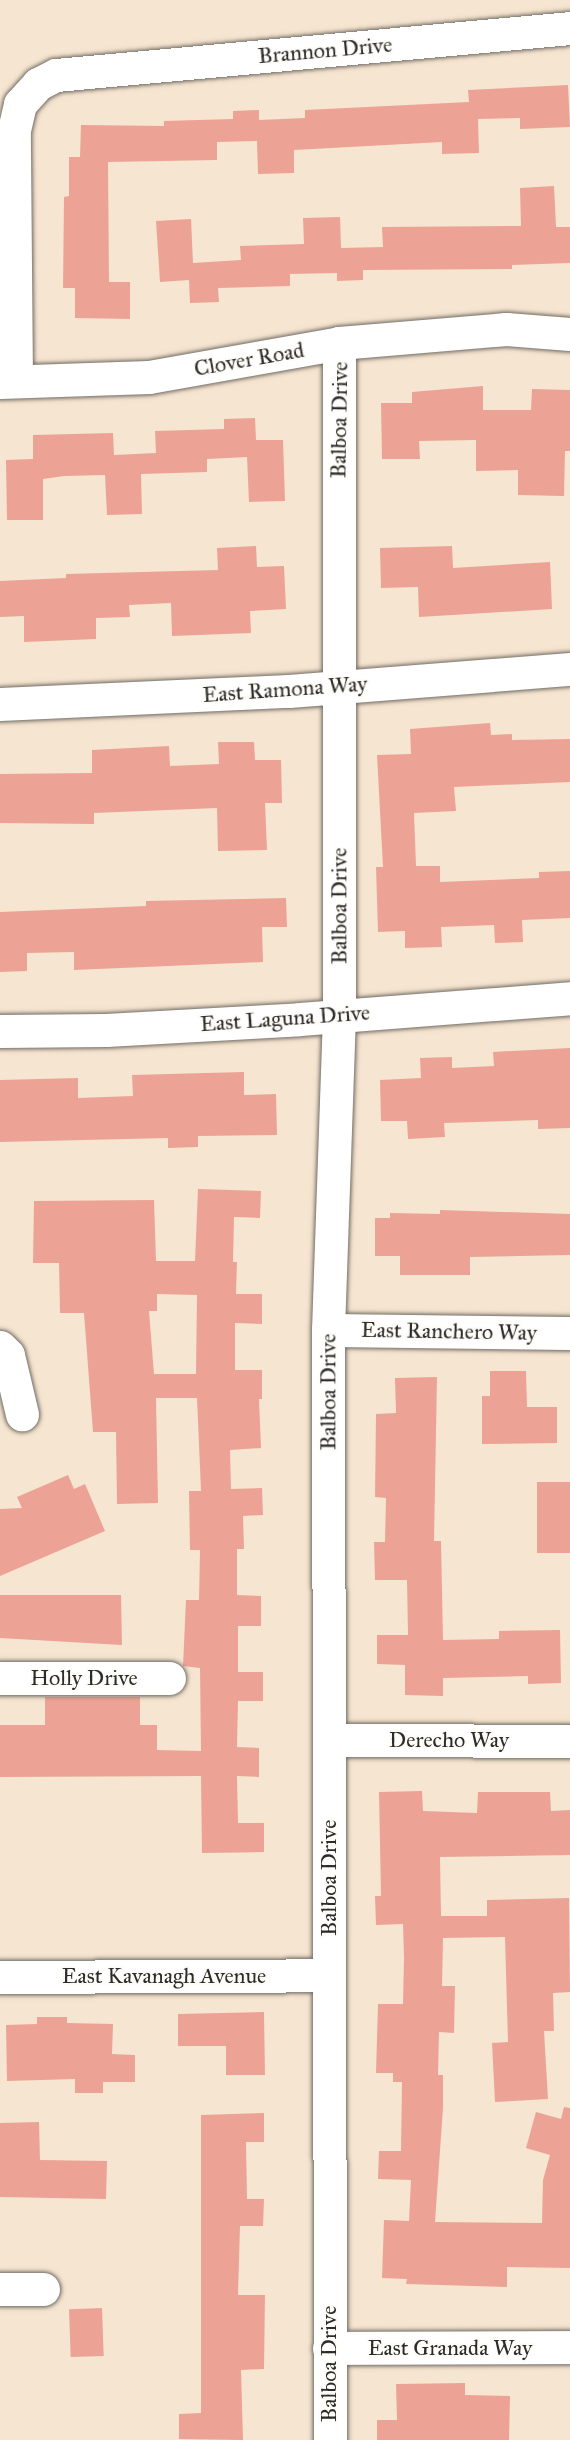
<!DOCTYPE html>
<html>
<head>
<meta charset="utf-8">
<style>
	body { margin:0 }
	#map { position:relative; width:570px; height:2440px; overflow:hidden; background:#f6e5d0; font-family:"IM FELL Great Primer",serif }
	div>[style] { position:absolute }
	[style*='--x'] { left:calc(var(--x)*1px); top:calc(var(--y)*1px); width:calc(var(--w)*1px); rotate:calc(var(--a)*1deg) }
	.building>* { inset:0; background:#eca395; transform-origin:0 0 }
	.roads { filter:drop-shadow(0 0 2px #726c65) drop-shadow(0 0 2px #726c65) }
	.minor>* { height:33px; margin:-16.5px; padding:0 16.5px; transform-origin:16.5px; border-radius:16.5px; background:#fff }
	span { translate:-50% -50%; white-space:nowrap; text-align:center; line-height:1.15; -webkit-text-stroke:4.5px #fdfcf7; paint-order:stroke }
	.street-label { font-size:22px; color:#2b2b2b }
</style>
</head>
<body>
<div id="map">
	<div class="building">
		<i style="clip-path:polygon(568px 85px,570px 127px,520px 129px,520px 118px,478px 119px,479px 153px,442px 154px,442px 142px,294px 150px,294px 173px,258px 174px,257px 141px,217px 142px,217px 160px,108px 162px,109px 282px,130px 282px,130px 319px,75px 318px,75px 288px,63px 288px,64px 197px,69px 196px,69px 157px,80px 157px,81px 125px,164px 126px,164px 121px,233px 119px,233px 111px,259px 110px,259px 120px,305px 118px,305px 110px,469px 102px,468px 90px)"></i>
		<i style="clip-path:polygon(554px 186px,556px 227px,570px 227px,570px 263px,512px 265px,512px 269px,363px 270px,363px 280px,337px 281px,337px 273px,290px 274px,290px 286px,218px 288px,219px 302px,190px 303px,189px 280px,160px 282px,156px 221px,191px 219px,193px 263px,241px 260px,240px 246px,304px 244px,303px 218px,340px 217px,341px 248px,383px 247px,382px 227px,521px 226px,520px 188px)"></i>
		<i style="clip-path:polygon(483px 386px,483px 410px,531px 410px,532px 389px,570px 390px,570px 451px,565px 451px,564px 496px,518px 495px,518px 470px,476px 471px,476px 440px,419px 441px,420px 459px,382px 459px,381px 403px,412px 403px,412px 392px)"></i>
		<i style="clip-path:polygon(255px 418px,256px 440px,283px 440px,285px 501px,249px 502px,247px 457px,207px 459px,207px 472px,141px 474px,142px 514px,107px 515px,105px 475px,64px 476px,43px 479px,43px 520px,7px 520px,6px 460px,33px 459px,33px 435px,113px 433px,114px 455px,156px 453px,155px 431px,224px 429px,224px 419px)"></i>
		<i style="clip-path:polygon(256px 546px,257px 567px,284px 566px,286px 609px,250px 611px,251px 633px,172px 636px,171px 603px,129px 605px,130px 617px,96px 618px,96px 639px,24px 642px,24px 616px,0 617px,0 581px,66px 578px,66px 574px,218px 570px,217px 548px)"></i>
		<i style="clip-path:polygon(452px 546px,453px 568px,550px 562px,552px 609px,419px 617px,418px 587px,381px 588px,380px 548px)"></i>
		<i style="clip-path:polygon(490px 723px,491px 735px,512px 734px,512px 740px,570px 739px,570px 782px,454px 787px,456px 811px,414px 813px,416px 866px,440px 866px,440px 882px,539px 878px,539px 872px,570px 871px,570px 918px,522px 920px,523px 942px,495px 943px,494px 925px,441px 927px,442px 947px,405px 948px,405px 931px,378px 932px,376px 867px,383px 867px,377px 755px,411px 754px,410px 729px)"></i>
		<i style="clip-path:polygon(218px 742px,254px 742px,255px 760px,281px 760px,282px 803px,265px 803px,267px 850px,218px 851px,217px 808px,94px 813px,94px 824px,0 823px,0 774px,92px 773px,92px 750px,169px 746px,170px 766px,219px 764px)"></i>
		<i style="clip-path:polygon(286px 898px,287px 927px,262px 927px,263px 962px,74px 970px,74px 952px,27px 953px,27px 971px,0 972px,0 912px,146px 906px,146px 901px)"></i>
		<i style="clip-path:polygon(570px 1048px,570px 1128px,538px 1129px,538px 1120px,444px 1123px,445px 1137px,408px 1139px,407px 1121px,381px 1121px,380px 1080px,421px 1078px,420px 1058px,452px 1057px,452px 1068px,494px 1066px,493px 1052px)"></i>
		<i style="clip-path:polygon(244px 1072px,244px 1095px,276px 1094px,277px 1135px,198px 1136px,198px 1147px,168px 1148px,168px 1138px,0 1142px,0 1080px,78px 1078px,78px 1098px,133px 1096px,132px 1075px)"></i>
		<i style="clip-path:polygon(evenodd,198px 1189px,261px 1191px,260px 1218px,234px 1217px,233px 1262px,237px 1262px,236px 1294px,262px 1294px,262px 1324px,235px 1323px,235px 1370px,262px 1370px,262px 1399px,259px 1399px,261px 1448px,230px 1450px,231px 1489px,262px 1488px,263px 1515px,243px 1516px,244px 1549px,237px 1549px,237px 1595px,261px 1596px,261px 1626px,238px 1626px,238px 1672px,263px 1672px,263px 1701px,238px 1701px,237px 1747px,259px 1748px,259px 1777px,237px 1776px,238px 1823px,264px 1823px,264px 1852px,202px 1853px,201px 1776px,0 1777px,0 1725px,45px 1725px,45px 1697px,140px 1697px,140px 1725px,157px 1725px,157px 1750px,201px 1751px,200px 1668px,183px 1666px,186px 1600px,199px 1600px,200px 1550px,190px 1550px,189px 1491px,201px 1491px,197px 1398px,156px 1398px,158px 1503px,117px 1504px,116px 1432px,93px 1432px,84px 1313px,60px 1313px,59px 1263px,33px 1263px,34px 1201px,154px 1200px,156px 1261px,195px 1261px,198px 1189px,157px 1294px,197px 1295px,196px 1374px,154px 1374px,149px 1311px,157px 1311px,157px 1294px)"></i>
		<i style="clip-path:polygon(440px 1210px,570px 1214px,570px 1255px,470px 1257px,470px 1275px,400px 1275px,400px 1256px,375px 1256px,375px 1218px,390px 1218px,390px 1213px,440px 1214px)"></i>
		<i style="clip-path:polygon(490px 1371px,526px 1371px,527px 1407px,557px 1407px,557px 1443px,482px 1444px,482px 1396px,490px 1396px)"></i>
		<i style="clip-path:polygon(437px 1377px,434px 1541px,441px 1541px,443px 1640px,499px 1639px,499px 1631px,560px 1630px,561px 1683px,528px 1684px,528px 1676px,443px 1678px,443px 1696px,405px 1695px,405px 1665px,377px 1664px,377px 1635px,408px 1635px,407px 1580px,375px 1580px,374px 1542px,385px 1542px,386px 1498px,375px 1497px,376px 1414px,396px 1413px,395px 1378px)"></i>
		<i style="clip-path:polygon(68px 1475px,74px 1489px,85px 1484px,105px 1531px,0 1576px,0 1509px,22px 1508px,17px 1497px)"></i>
		<i style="left:570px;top:1482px;width:71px;height:33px;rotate:90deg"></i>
		<i style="clip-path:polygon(0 1595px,121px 1595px,122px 1645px,0 1638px)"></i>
		<i style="clip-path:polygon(422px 1791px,423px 1811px,477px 1813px,478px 1792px,550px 1792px,551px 1811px,570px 1810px,570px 1855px,440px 1857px,441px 1916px,487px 1916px,487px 1900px,569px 1898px,570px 1992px,553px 1993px,554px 2031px,544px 2031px,548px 2099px,495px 2102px,492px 2043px,508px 2042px,505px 1937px,443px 1938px,442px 1986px,455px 1986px,454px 2033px,439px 2032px,438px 2075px,443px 2075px,443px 2108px,435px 2222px,542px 2223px,543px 2180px,550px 2155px,526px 2148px,536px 2112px,561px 2119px,564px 2107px,570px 2108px,570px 2268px,507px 2267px,507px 2287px,406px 2284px,407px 2279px,382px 2278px,384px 2220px,409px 2221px,411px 2180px,378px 2179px,379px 2151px,401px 2151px,402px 2082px,393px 2082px,393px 2073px,376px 2073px,378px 2004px,403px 2004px,404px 1959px,403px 1924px,376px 1925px,375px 1896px,381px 1896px,379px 1792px)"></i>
		<i style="clip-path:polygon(264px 2012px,265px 2075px,226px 2075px,226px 2046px,178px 2046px,178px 2014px)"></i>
		<i style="clip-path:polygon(37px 2017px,67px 2017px,67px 2023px,113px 2024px,112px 2054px,135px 2055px,135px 2082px,103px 2082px,103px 2093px,75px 2093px,75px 2079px,7px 2081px,6px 2025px,37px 2024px)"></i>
		<i style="clip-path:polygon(264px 2113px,264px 2142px,246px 2142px,247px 2199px,264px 2199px,263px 2226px,240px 2226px,238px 2295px,265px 2295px,264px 2369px,241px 2370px,243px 2440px,179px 2439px,179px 2414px,201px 2413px,201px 2115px)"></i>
		<i style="clip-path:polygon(39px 2122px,40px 2160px,107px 2161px,106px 2199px,0 2197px,0 2123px)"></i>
		<i style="left:102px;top:2308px;width:48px;height:33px;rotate:88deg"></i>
		<i style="clip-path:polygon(465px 2383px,465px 2395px,510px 2396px,509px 2440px,377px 2440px,377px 2420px,397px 2420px,396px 2384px)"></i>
	</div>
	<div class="roads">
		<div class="minor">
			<i style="--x:16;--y:381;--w:251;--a:-90.5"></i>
			<i style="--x:14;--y:130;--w:27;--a:-77"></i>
			<i style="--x:20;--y:104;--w:27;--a:-48"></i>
			<i style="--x:38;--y:84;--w:20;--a:-27"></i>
			<i style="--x:56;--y:75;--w:516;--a:-5.22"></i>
			<i style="--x:0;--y:382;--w:149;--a:-1.9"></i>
			<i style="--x:149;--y:377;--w:193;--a:-10.1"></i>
			<i style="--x:339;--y:343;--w:168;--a:-4.8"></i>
			<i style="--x:506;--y:329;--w:64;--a:4.5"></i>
			<i style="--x:0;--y:704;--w:289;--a:-2.6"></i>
			<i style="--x:289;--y:691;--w:282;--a:-4.5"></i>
			<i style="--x:0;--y:1031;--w:106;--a:-0.5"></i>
			<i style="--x:106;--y:1030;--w:194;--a:-3.2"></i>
			<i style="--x:300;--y:1019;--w:271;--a:-4.4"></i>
			<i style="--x:328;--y:1330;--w:242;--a:0.7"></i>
			<i style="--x:0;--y:1347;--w:11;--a:45"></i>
			<i style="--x:8;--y:1355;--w:61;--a:76.7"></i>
			<i style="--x:0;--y:1678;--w:169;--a:0"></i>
			<i style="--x:329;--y:1740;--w:241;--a:0.2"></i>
			<i style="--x:0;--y:1977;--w:329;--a:-0.3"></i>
			<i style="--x:0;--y:2289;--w:43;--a:0"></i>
			<i style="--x:329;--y:2348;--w:241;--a:-0.2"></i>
			<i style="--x:330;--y:2440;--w:1110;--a:-90.1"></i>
			<i style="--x:328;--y:1330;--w:315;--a:-88"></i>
			<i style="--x:339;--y:1015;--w:672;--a:-90"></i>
		</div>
	</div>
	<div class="street-label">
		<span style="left:325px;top:50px;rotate:-5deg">Brannon Drive</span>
		<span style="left:249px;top:359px;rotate:-10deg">Clover Road</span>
		<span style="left:339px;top:420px;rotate:-89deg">Balboa Drive</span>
		<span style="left:285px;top:689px;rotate:-4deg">East Ramona Way</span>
		<span style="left:339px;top:906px;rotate:-90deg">Balboa Drive</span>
		<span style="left:285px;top:1018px;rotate:-4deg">East Laguna Drive</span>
		<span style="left:449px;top:1331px;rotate:1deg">East Ranchero Way</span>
		<span style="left:328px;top:1392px;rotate:-90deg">Balboa Drive</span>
		<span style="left:84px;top:1678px">Holly Drive</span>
		<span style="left:449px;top:1740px">Derecho Way</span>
		<span style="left:329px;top:1878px;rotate:-90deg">Balboa Drive</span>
		<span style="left:164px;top:1976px">East Kavanagh Avenue</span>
		<span style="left:450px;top:2348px">East Granada Way</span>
		<span style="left:329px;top:2364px;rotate:-90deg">Balboa Drive</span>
	</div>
</div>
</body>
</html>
